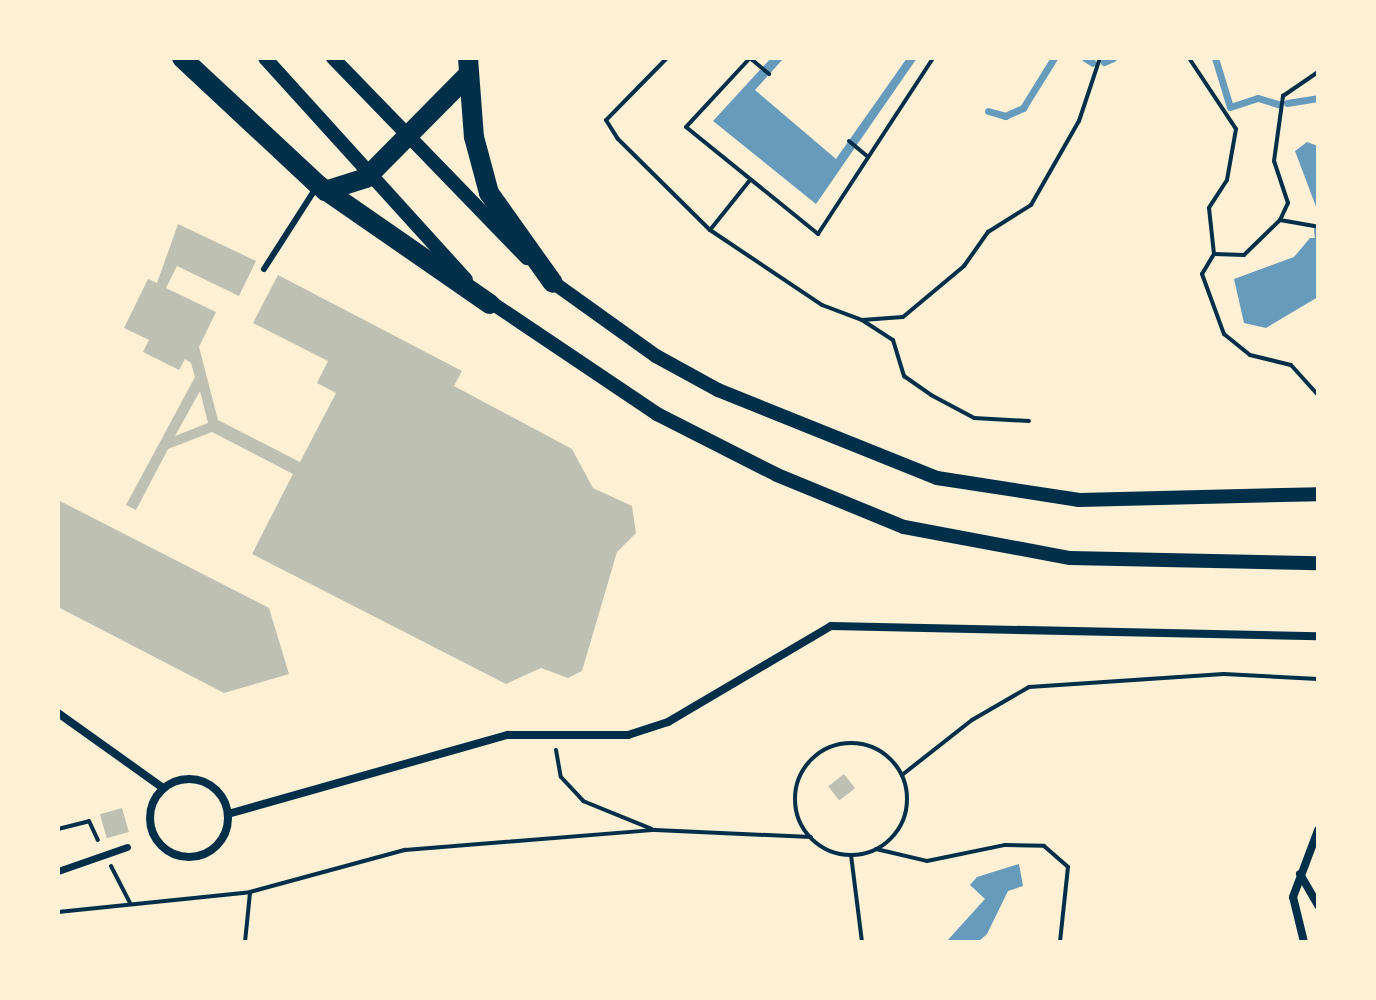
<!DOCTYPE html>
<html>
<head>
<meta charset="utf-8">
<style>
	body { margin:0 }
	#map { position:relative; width:1376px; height:1000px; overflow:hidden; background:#fdf0d5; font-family:Inter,sans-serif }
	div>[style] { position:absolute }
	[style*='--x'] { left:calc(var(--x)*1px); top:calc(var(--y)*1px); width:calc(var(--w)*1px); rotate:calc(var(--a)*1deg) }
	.water>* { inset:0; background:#669bbc }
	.stream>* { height:7px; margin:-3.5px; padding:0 3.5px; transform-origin:3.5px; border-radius:3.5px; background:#669bbc }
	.building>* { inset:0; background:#bec0b2; transform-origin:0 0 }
	.path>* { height:4px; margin:-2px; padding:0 2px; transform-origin:2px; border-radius:2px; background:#003049 }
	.path>.ring { margin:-2px; padding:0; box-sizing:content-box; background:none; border:4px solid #003049; border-radius:50% }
	.service>* { height:6px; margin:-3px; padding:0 3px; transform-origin:3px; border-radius:3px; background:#003049 }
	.pedestrian>* { height:7px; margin:-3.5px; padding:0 3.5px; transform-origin:3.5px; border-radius:3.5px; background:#003049 }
	.minor>* { height:8px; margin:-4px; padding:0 4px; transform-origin:4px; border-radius:4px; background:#003049 }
	.minor>.ring { margin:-4px; padding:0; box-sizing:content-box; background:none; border:8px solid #003049; border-radius:50% }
	.tertiary>* { height:14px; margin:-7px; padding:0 7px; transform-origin:7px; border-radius:7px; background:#003049 }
	.primary>* { height:20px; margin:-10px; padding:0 10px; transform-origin:10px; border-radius:10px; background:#003049 }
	span { translate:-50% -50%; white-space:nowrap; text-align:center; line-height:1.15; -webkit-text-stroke:7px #fdf0d5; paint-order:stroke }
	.frame { position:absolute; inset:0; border:60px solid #fdf0d5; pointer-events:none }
</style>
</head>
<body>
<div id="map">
	<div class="water">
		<i style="clip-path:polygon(771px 58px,784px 58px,755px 90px,836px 159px,907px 58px,917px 58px,816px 204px,713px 121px)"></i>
		<i style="clip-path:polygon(1307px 142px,1318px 146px,1318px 212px,1295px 151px)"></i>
		<i style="clip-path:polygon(1310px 238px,1318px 238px,1318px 297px,1266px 328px,1244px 323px,1234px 279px,1294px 257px)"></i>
		<i style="clip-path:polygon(1019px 864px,1023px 886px,1008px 891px,987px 934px,978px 942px,946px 942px,985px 899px,970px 885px,977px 877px)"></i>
	</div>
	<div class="stream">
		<i style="--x:1085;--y:58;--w:9;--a:32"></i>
		<i style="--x:1215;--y:58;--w:51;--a:73"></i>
		<i style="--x:1230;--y:107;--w:29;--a:-18"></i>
		<i style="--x:1258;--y:98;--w:21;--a:17"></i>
		<i style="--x:1104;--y:62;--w:10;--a:-24"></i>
		<i style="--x:1287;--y:103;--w:31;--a:-9"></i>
		<i style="--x:988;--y:111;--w:18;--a:16"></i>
		<i style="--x:1005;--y:116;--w:20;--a:-24"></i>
		<i style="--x:1023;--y:108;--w:59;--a:-58.2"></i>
		<i style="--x:1317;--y:230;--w:8;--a:83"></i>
	</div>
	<div class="building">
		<i style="clip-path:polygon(evenodd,178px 224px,256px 261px,239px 296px,177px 266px,166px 288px,216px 312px,199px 347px,218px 420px,300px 462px,336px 393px,317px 383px,328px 361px,253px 323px,278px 275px,462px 371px,454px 386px,572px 449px,593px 488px,632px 506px,636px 533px,617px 552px,582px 671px,568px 678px,541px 668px,506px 684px,252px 554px,293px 474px,212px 432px,168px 449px,136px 510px,126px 505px,195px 377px,191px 363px,185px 359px,179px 370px,143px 352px,149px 340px,124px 328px,148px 279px,157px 283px,178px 224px,200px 391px,208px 423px,175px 436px,200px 391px)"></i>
		<i style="clip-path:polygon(58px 500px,269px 608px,289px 674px,224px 693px,58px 607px)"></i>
		<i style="left:844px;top:774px;width:18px;height:20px;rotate:52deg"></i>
		<i style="left:122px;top:808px;width:25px;height:23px;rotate:74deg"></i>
	</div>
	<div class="path">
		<i style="--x:667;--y:58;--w:87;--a:134.5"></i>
		<i style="--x:606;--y:120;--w:22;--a:58"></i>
		<i style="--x:618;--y:139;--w:129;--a:44.7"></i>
		<i style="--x:710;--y:230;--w:135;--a:33.8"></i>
		<i style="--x:822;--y:305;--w:43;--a:20.6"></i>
		<i style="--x:862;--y:320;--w:41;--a:-4.2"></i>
		<i style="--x:903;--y:317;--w:80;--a:-39.9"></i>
		<i style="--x:964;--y:266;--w:42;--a:-54.8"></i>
		<i style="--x:988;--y:232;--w:51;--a:-32.1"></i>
		<i style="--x:1031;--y:205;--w:97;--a:-60.3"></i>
		<i style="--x:1079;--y:121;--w:66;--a:-71.6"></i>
		<i style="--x:750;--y:58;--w:94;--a:132.8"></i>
		<i style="--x:686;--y:127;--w:170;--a:39"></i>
		<i style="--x:818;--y:234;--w:210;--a:-56.8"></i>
		<i style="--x:750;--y:58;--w:25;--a:40"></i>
		<i style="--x:1189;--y:58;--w:85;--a:56.5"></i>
		<i style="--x:1236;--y:129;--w:52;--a:100"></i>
		<i style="--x:1227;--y:180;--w:33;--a:123"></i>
		<i style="--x:1209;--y:208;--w:46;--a:83.8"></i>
		<i style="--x:1214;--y:254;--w:30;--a:2"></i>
		<i style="--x:1244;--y:255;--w:50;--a:-44.2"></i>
		<i style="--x:1280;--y:220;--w:19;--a:-65"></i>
		<i style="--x:1288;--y:203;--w:44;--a:-108.4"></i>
		<i style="--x:1274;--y:161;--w:66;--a:-82.1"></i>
		<i style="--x:1283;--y:96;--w:42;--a:-34.4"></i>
		<i style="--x:849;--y:141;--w:25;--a:40"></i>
		<i style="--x:1280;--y:220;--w:39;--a:10"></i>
		<i style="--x:710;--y:230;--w:64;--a:-51.3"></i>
		<i style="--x:1214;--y:254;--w:23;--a:121"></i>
		<i style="--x:1202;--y:274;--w:64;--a:69.9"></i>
		<i style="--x:1224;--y:334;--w:33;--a:39"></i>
		<i style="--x:1250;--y:355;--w:42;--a:13.7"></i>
		<i style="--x:1291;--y:365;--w:40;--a:48"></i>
		<i style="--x:862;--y:320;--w:37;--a:33"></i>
		<i style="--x:893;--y:340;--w:38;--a:73"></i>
		<i style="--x:904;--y:376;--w:33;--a:35"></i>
		<i style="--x:931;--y:395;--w:49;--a:28.1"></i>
		<i style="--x:974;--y:418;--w:55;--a:3.1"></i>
		<i class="ring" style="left:795px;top:743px;width:108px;height:108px"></i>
		<i style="--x:556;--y:750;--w:27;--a:80"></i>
		<i style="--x:561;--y:777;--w:33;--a:47"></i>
		<i style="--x:583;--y:801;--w:74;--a:22.1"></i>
		<i style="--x:902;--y:775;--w:89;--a:-38.2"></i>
		<i style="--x:972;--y:720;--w:66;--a:-30.1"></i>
		<i style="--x:1029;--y:687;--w:195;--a:-3.8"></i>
		<i style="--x:1224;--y:674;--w:94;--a:3"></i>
		<i style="--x:58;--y:829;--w:32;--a:-14"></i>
		<i style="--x:89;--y:821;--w:21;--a:65"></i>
		<i style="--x:876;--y:849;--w:52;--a:13.2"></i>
		<i style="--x:927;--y:861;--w:80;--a:-11.6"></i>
		<i style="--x:1005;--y:845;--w:39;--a:1"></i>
		<i style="--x:1044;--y:846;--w:32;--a:41"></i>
		<i style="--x:1068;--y:867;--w:75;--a:96.1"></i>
		<i style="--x:851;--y:855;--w:88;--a:82.8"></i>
		<i style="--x:111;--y:866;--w:42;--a:62.8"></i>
		<i style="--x:58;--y:912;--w:193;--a:-5.9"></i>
		<i style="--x:250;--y:892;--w:161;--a:-15.2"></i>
		<i style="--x:405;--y:850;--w:251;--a:-4.6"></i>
		<i style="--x:655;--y:830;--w:156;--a:2.6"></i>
		<i style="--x:245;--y:942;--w:49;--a:-84.2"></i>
	</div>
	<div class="service">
		<i style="--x:264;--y:269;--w:96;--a:-57.3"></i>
	</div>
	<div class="pedestrian">
		<i style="--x:58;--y:871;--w:73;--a:-19.2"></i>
	</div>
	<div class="minor">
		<i style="--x:58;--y:713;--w:129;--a:35.5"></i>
		<i class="ring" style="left:150px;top:779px;width:70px;height:70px"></i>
		<i style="--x:228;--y:814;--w:291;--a:-15.8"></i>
		<i style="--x:508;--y:735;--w:120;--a:0"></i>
		<i style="--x:628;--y:735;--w:42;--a:-18"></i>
		<i style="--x:668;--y:722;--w:189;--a:-30.5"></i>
		<i style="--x:831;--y:626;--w:487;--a:1.2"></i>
		<i style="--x:1300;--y:874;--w:36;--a:60"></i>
		<i style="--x:1304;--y:942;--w:46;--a:-103.7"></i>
		<i style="--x:1293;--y:897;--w:72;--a:-69.5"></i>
	</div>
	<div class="tertiary">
		<i style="--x:265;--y:58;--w:299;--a:47.8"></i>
		<i style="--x:333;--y:58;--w:279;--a:45.9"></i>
		<i style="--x:547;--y:278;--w:134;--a:35.6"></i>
		<i style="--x:656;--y:356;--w:71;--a:28.7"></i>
		<i style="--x:718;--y:390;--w:236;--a:21.9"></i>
		<i style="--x:937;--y:478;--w:144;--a:8.8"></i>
		<i style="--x:1079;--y:500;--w:239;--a:-1.4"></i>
		<i style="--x:483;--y:297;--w:210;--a:33.9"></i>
		<i style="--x:657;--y:414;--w:135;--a:26.9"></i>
		<i style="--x:777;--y:475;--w:137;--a:22.3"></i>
		<i style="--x:904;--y:527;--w:169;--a:10.6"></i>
		<i style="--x:1070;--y:558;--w:248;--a:1.2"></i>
	</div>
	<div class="primary">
		<i style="--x:182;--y:58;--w:186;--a:43"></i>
		<i style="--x:318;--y:185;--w:209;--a:34.7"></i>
		<i style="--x:468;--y:58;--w:79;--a:85.7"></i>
		<i style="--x:474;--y:137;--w:58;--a:75"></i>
		<i style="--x:489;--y:193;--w:110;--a:54.6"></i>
		<i style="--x:325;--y:191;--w:43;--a:-17.6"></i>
		<i style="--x:366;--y:178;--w:144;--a:-45.3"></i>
	</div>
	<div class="frame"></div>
</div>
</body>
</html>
